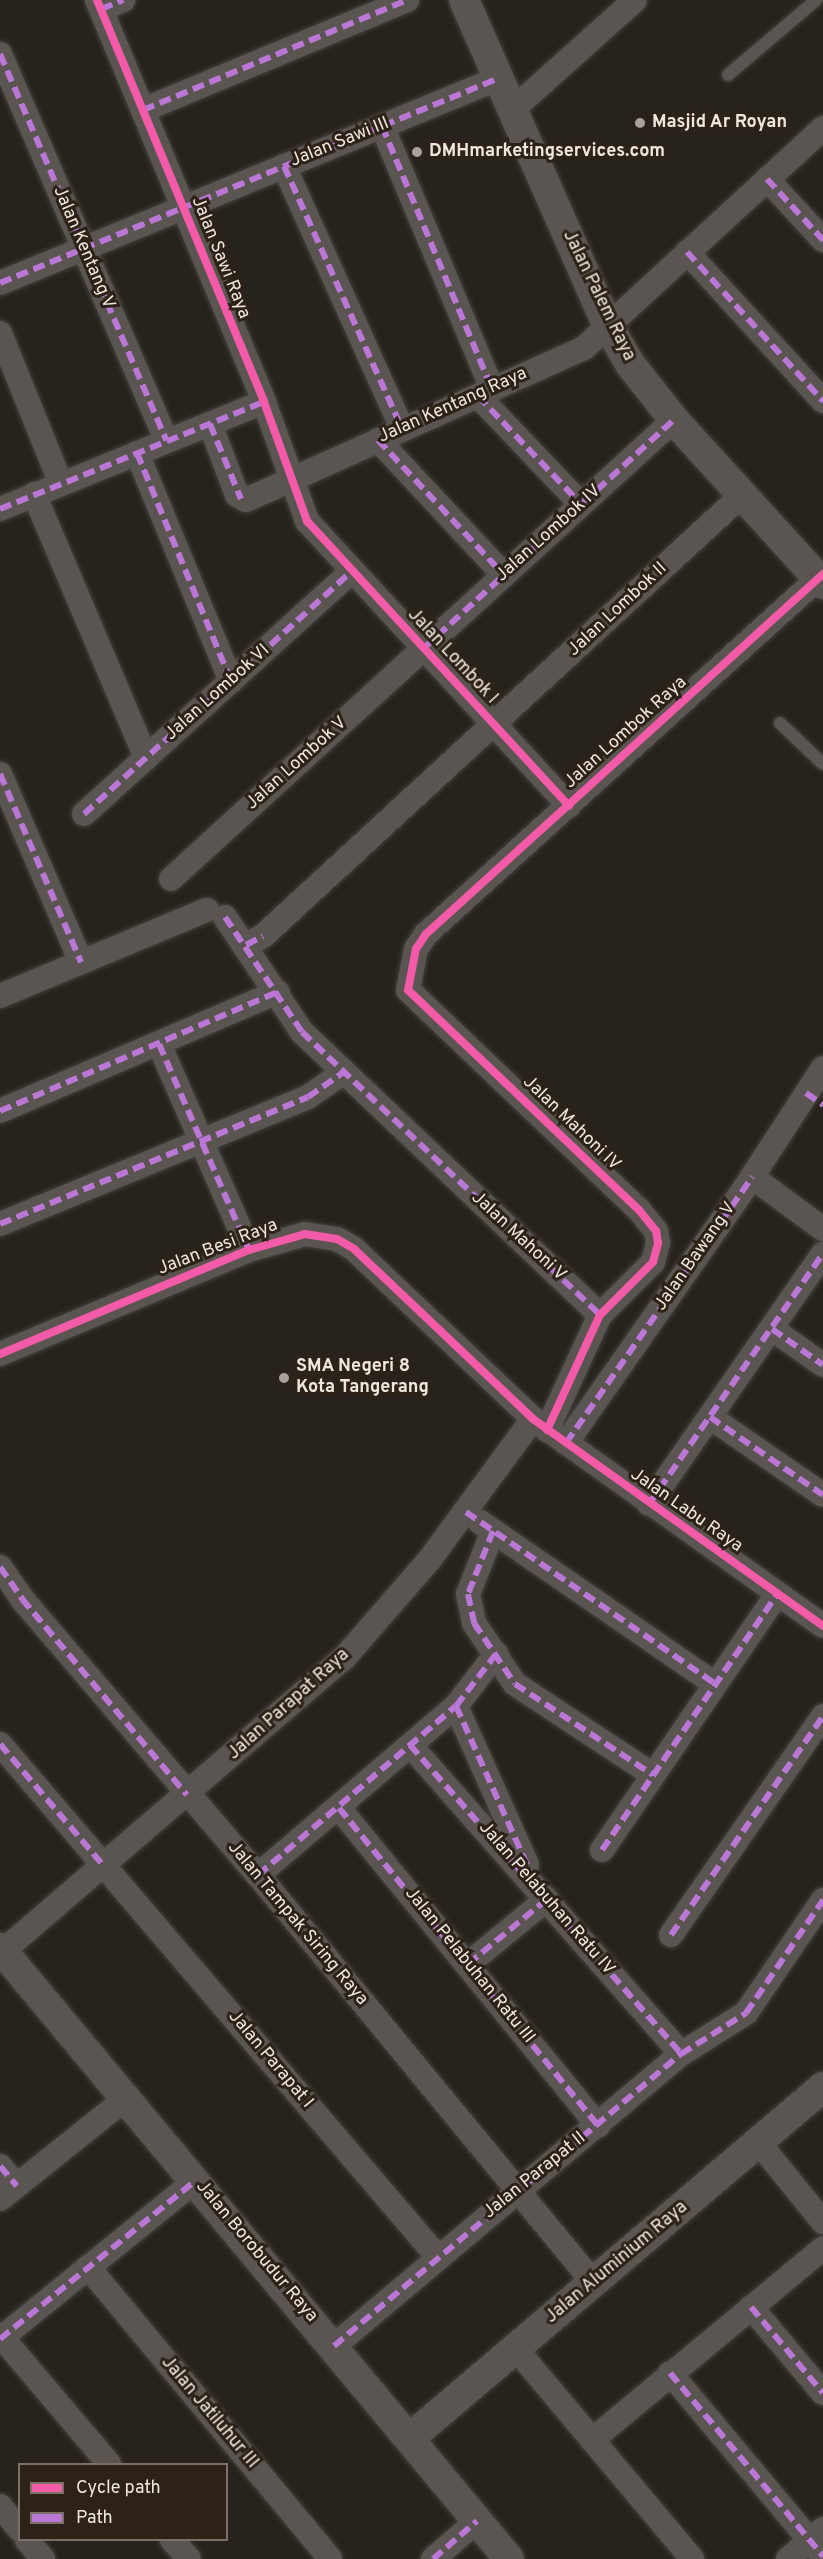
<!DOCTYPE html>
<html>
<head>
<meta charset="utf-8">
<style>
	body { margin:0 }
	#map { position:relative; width:823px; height:2559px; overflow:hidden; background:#28221c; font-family:Overpass,sans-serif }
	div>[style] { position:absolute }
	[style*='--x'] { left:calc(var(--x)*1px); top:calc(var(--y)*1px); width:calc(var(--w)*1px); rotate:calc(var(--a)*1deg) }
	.roads { filter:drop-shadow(0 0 2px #44403b) drop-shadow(0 0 2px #44403b) }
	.service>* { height:12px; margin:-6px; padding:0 6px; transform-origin:6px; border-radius:6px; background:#5a5550 }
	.minor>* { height:24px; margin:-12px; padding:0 12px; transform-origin:12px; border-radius:12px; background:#5a5550 }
	.tertiary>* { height:30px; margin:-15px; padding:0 15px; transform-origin:15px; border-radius:15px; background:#5a5550 }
	.quiet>* { height:6px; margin-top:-3px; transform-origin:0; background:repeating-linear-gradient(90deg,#ba77d6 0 12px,transparent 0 18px) }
	.cycleway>* { height:8px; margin:-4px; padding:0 4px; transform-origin:4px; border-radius:4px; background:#f35aa7 }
	.dots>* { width:16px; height:16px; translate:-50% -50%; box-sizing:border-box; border:3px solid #2d2217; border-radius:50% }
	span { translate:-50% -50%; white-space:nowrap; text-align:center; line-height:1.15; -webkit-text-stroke:6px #2d2217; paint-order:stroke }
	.poi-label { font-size:18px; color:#eee6df; font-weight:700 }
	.left { translate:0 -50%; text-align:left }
	.street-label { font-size:18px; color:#eee6df }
	.legend { position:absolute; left:18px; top:2463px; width:210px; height:78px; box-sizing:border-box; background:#2d2217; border:2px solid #7a7067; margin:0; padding:8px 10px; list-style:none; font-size:18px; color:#eee6df }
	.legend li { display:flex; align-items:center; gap:12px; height:30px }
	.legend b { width:30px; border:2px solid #7a7067 }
</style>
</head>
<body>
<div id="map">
	<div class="roads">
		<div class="service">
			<i style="--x:728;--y:75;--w:116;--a:-40.4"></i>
			<i style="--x:780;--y:723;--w:59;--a:43.6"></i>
		</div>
		<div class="minor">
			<i style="--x:97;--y:0;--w:435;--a:67.4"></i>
			<i style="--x:264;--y:402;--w:127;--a:70.1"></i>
			<i style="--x:307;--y:521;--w:387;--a:47.4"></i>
			<i style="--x:101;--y:9;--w:24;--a:-22"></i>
			<i style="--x:0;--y:54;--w:421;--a:66.7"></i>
			<i style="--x:143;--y:110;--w:286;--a:-22.6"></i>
			<i style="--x:511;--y:111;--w:166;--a:-41.8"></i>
			<i style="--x:382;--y:126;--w:285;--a:67.3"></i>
			<i style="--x:284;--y:166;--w:288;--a:65.8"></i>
			<i style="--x:767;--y:179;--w:83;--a:47.4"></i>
			<i style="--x:687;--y:252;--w:202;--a:47.6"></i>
			<i style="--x:0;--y:283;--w:537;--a:-22.32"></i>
			<i style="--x:0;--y:333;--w:163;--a:68"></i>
			<i style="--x:478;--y:396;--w:149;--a:46.4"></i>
			<i style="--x:210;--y:424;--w:76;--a:69.2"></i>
			<i style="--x:237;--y:495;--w:10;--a:29"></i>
			<i style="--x:246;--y:500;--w:371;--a:-24.2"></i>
			<i style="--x:584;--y:348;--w:325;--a:-42.6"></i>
			<i style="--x:378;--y:440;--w:185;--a:47"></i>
			<i style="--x:137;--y:453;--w:247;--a:67.6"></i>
			<i style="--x:34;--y:494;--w:287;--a:67"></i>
			<i style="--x:0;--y:509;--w:285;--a:-22.1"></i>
			<i style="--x:0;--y:774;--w:205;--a:66.7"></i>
			<i style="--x:84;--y:814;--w:362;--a:-42.2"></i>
			<i style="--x:171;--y:879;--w:681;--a:-42.38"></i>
			<i style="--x:225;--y:917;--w:138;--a:56.2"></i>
			<i style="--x:302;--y:1032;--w:411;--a:43.5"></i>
			<i style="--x:246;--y:945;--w:19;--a:-28"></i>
			<i style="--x:263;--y:936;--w:651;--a:-42.63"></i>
			<i style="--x:0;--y:996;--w:224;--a:-22.6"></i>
			<i style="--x:159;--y:1044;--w:225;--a:66.4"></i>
			<i style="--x:0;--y:1111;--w:302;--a:-23.2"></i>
			<i style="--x:752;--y:1177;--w:88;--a:36.2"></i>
			<i style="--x:0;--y:1224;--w:333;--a:-22.4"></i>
			<i style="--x:308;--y:1097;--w:44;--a:-34.8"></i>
			<i style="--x:772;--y:1329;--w:62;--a:35.2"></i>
			<i style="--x:0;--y:1354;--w:270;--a:-22.7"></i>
			<i style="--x:249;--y:1250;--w:58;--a:-15.9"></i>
			<i style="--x:305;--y:1234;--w:32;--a:9"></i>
			<i style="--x:337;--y:1239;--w:20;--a:30"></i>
			<i style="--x:354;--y:1249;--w:247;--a:43.5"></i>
			<i style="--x:533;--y:1419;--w:356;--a:35.5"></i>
			<i style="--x:710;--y:1417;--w:137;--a:34.6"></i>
			<i style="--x:547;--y:1430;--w:127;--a:-65.3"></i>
			<i style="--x:600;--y:1315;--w:75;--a:-45"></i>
			<i style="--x:653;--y:1262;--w:20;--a:-75"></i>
			<i style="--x:658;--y:1243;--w:12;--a:-99"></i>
			<i style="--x:656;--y:1231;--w:27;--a:-129"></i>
			<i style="--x:639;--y:1210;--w:319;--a:-136.4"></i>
			<i style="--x:408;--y:990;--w:42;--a:-79"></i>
			<i style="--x:416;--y:949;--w:18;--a:-56"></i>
			<i style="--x:426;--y:934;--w:536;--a:-42.2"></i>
			<i style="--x:566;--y:1443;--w:325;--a:-55"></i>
			<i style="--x:752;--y:1177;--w:130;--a:-56.9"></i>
			<i style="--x:649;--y:1504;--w:305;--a:-55.2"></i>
			<i style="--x:480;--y:1522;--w:285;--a:34.6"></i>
			<i style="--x:493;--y:1531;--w:68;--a:111.6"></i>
			<i style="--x:468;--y:1594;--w:30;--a:78"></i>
			<i style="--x:474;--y:1623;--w:73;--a:56.1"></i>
			<i style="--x:515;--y:1684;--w:165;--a:33.4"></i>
			<i style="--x:0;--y:1567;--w:39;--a:55"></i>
			<i style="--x:22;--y:1599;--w:363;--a:49.5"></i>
			<i style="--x:258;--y:1875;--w:527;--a:50.54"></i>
			<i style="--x:456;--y:1706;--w:174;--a:65.9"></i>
			<i style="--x:0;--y:1744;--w:673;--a:49.52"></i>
			<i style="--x:410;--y:1745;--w:411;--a:48.7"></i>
			<i style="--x:339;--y:1808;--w:410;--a:50.8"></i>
			<i style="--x:602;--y:1850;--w:310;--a:-55.6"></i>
			<i style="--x:258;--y:1875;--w:260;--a:-40.5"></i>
			<i style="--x:456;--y:1706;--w:66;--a:-52.4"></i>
			<i style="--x:671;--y:1935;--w:267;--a:-55.2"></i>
			<i style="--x:3;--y:1951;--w:450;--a:-40.7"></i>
			<i style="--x:344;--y:1658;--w:131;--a:-49"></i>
			<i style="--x:430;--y:1559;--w:174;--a:-53.7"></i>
			<i style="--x:468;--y:1964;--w:102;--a:-39.4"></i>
			<i style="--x:759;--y:2143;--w:102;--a:51"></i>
			<i style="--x:0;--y:2166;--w:26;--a:50"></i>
			<i style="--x:0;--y:2199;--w:164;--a:-38.6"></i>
			<i style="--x:88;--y:2267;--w:379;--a:50.3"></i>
			<i style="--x:751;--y:2307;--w:112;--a:50.1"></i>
			<i style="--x:0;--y:2335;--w:169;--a:49.8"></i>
			<i style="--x:0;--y:2339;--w:252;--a:-39"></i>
			<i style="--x:334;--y:2346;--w:454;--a:-40.1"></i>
			<i style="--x:681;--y:2054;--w:77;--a:-32.2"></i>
			<i style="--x:746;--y:2013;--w:137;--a:-55.7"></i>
			<i style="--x:516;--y:2349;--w:274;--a:50"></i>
			<i style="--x:670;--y:2373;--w:239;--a:50.1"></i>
			<i style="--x:592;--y:2440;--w:300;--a:-39.7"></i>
			<i style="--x:0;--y:2506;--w:31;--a:50"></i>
			<i style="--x:27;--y:2540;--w:25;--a:50"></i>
			<i style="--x:172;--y:2540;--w:25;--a:48"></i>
			<i style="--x:433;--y:2559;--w:58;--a:-40.8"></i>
			<i style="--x:788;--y:2559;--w:46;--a:-40.6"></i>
		</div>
		<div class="tertiary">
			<i style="--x:464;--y:0;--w:359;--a:66.2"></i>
			<i style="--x:609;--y:328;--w:42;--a:59.7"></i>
			<i style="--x:630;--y:364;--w:71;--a:51.8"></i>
			<i style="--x:674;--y:420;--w:222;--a:47.7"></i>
			<i style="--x:0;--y:1948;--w:795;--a:50.2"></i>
			<i style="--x:410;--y:2438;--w:542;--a:-40.36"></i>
		</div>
	</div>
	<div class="quiet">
		<i style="--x:101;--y:9;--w:24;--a:-22"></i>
		<i style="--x:0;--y:54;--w:421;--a:66.7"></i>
		<i style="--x:143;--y:110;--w:286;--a:-22.6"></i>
		<i style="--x:382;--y:126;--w:285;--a:67.3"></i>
		<i style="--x:284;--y:166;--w:288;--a:65.8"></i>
		<i style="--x:767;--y:179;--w:83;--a:47.4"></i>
		<i style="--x:687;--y:252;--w:202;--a:47.6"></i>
		<i style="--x:0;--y:283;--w:537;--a:-22.32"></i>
		<i style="--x:478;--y:396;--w:149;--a:46.4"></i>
		<i style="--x:210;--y:424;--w:81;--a:67.5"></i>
		<i style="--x:378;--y:440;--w:185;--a:47"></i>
		<i style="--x:137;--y:453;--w:247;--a:67.6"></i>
		<i style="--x:0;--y:509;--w:285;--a:-22.1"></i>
		<i style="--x:424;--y:648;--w:338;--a:-42.4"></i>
		<i style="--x:0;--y:774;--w:205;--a:66.7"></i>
		<i style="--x:84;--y:814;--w:362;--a:-42.2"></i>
		<i style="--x:225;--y:917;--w:138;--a:56.2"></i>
		<i style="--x:302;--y:1032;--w:411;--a:43.5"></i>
		<i style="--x:246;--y:945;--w:19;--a:-28"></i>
		<i style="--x:159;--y:1044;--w:225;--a:66.4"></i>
		<i style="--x:806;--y:1093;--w:21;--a:35"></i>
		<i style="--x:0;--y:1111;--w:302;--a:-23.2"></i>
		<i style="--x:0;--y:1224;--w:333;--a:-22.4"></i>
		<i style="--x:308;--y:1097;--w:44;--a:-34.8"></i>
		<i style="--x:772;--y:1329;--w:62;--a:35.2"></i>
		<i style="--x:710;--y:1417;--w:137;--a:34.6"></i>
		<i style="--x:566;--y:1443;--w:325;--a:-55"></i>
		<i style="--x:649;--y:1504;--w:305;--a:-55.2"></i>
		<i style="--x:466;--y:1512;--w:303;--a:34.6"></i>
		<i style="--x:493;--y:1531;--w:68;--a:111.6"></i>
		<i style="--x:468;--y:1594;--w:30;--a:78"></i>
		<i style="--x:474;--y:1623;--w:73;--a:56.1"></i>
		<i style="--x:515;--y:1684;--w:165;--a:33.4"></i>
		<i style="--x:0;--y:1567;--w:39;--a:55"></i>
		<i style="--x:22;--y:1599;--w:256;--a:49.9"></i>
		<i style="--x:456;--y:1706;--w:186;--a:65.9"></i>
		<i style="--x:0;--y:1744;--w:159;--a:49.6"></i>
		<i style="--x:410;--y:1745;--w:411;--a:48.7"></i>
		<i style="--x:339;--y:1808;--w:410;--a:50.8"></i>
		<i style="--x:602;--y:1850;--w:310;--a:-55.6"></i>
		<i style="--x:258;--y:1875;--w:260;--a:-40.5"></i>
		<i style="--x:456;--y:1706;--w:66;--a:-52.4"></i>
		<i style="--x:671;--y:1935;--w:267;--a:-55.2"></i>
		<i style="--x:468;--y:1964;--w:102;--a:-39.4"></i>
		<i style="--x:0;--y:2166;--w:26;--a:50"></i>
		<i style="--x:751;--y:2307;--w:112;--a:50.1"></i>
		<i style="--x:0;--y:2339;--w:252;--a:-39"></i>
		<i style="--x:334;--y:2346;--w:454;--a:-40.1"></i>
		<i style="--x:681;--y:2054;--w:77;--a:-32.2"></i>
		<i style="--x:746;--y:2013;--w:137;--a:-55.7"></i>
		<i style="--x:670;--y:2373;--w:239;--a:50.1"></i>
		<i style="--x:433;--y:2559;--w:58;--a:-40.8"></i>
	</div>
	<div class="cycleway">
		<i style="--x:97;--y:0;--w:435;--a:67.4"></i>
		<i style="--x:264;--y:402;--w:127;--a:70.1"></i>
		<i style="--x:307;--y:521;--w:387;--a:47.4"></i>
		<i style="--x:0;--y:1354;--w:270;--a:-22.7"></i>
		<i style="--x:249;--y:1250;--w:58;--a:-15.9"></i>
		<i style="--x:305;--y:1234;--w:32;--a:9"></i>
		<i style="--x:337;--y:1239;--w:20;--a:30"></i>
		<i style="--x:354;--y:1249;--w:247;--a:43.5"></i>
		<i style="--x:533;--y:1419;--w:356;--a:35.5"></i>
		<i style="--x:547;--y:1430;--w:127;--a:-65.3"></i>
		<i style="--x:600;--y:1315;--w:75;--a:-45"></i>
		<i style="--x:653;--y:1262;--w:20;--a:-75"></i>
		<i style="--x:658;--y:1243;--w:12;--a:-99"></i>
		<i style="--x:656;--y:1231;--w:27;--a:-129"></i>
		<i style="--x:639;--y:1210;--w:319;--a:-136.4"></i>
		<i style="--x:408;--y:990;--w:42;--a:-79"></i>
		<i style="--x:416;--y:949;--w:18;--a:-56"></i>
		<i style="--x:426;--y:934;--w:536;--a:-42.2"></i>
	</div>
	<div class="dots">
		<i style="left:640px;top:123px;background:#a9a19b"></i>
		<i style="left:417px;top:152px;background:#a9a19b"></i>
		<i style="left:284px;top:1378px;background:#a9a19b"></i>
	</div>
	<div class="poi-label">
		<span class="left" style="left:652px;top:123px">Masjid Ar Royan</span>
		<span class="left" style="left:429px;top:152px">DMHmarketingservices.com</span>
		<span class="left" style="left:296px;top:1378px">SMA Negeri 8<br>Kota Tangerang</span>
	</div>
	<div class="street-label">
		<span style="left:340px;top:143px;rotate:-22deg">Jalan Sawi III</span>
		<span style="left:83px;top:248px;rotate:67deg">Jalan Kentang V</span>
		<span style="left:220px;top:258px;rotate:68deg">Jalan Sawi Raya</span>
		<span style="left:598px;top:296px;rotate:64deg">Jalan Palem Raya</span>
		<span style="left:453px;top:406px;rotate:-24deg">Jalan Kentang Raya</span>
		<span style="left:549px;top:534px;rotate:-42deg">Jalan Lombok IV</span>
		<span style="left:618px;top:610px;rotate:-43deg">Jalan Lombok II</span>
		<span style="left:452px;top:657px;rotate:47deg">Jalan Lombok I</span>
		<span style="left:218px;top:693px;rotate:-42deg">Jalan Lombok VI</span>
		<span style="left:626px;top:733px;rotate:-42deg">Jalan Lombok Raya</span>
		<span style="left:297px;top:764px;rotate:-42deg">Jalan Lombok V</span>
		<span style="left:571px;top:1124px;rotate:44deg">Jalan Mahoni IV</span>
		<span style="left:518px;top:1237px;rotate:43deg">Jalan Mahoni V</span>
		<span style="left:218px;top:1248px;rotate:-21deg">Jalan Besi Raya</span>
		<span style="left:696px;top:1257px;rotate:-55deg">Jalan Bawang V</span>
		<span style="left:686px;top:1511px;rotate:35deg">Jalan Labu Raya</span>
		<span style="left:289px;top:1705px;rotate:-42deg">Jalan Parapat Raya</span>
		<span style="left:546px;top:1899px;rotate:49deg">Jalan Pelabuhan Ratu IV</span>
		<span style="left:297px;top:1924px;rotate:50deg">Jalan Tampak Siring Raya</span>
		<span style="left:469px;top:1966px;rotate:51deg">Jalan Pelabuhan Ratu III</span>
		<span style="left:270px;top:2060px;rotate:50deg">Jalan Parapat I</span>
		<span style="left:535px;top:2176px;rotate:-39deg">Jalan Parapat II</span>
		<span style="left:256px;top:2252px;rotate:50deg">Jalan Borobudur Raya</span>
		<span style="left:617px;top:2263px;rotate:-40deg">Jalan Aluminium Raya</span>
		<span style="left:209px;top:2413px;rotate:50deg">Jalan Jatiluhur III</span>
	</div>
	<ul class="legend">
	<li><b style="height:8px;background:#f35aa7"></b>Cycle path</li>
	<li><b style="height:8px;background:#ba77d6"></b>Path</li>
	</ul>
</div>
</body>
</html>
